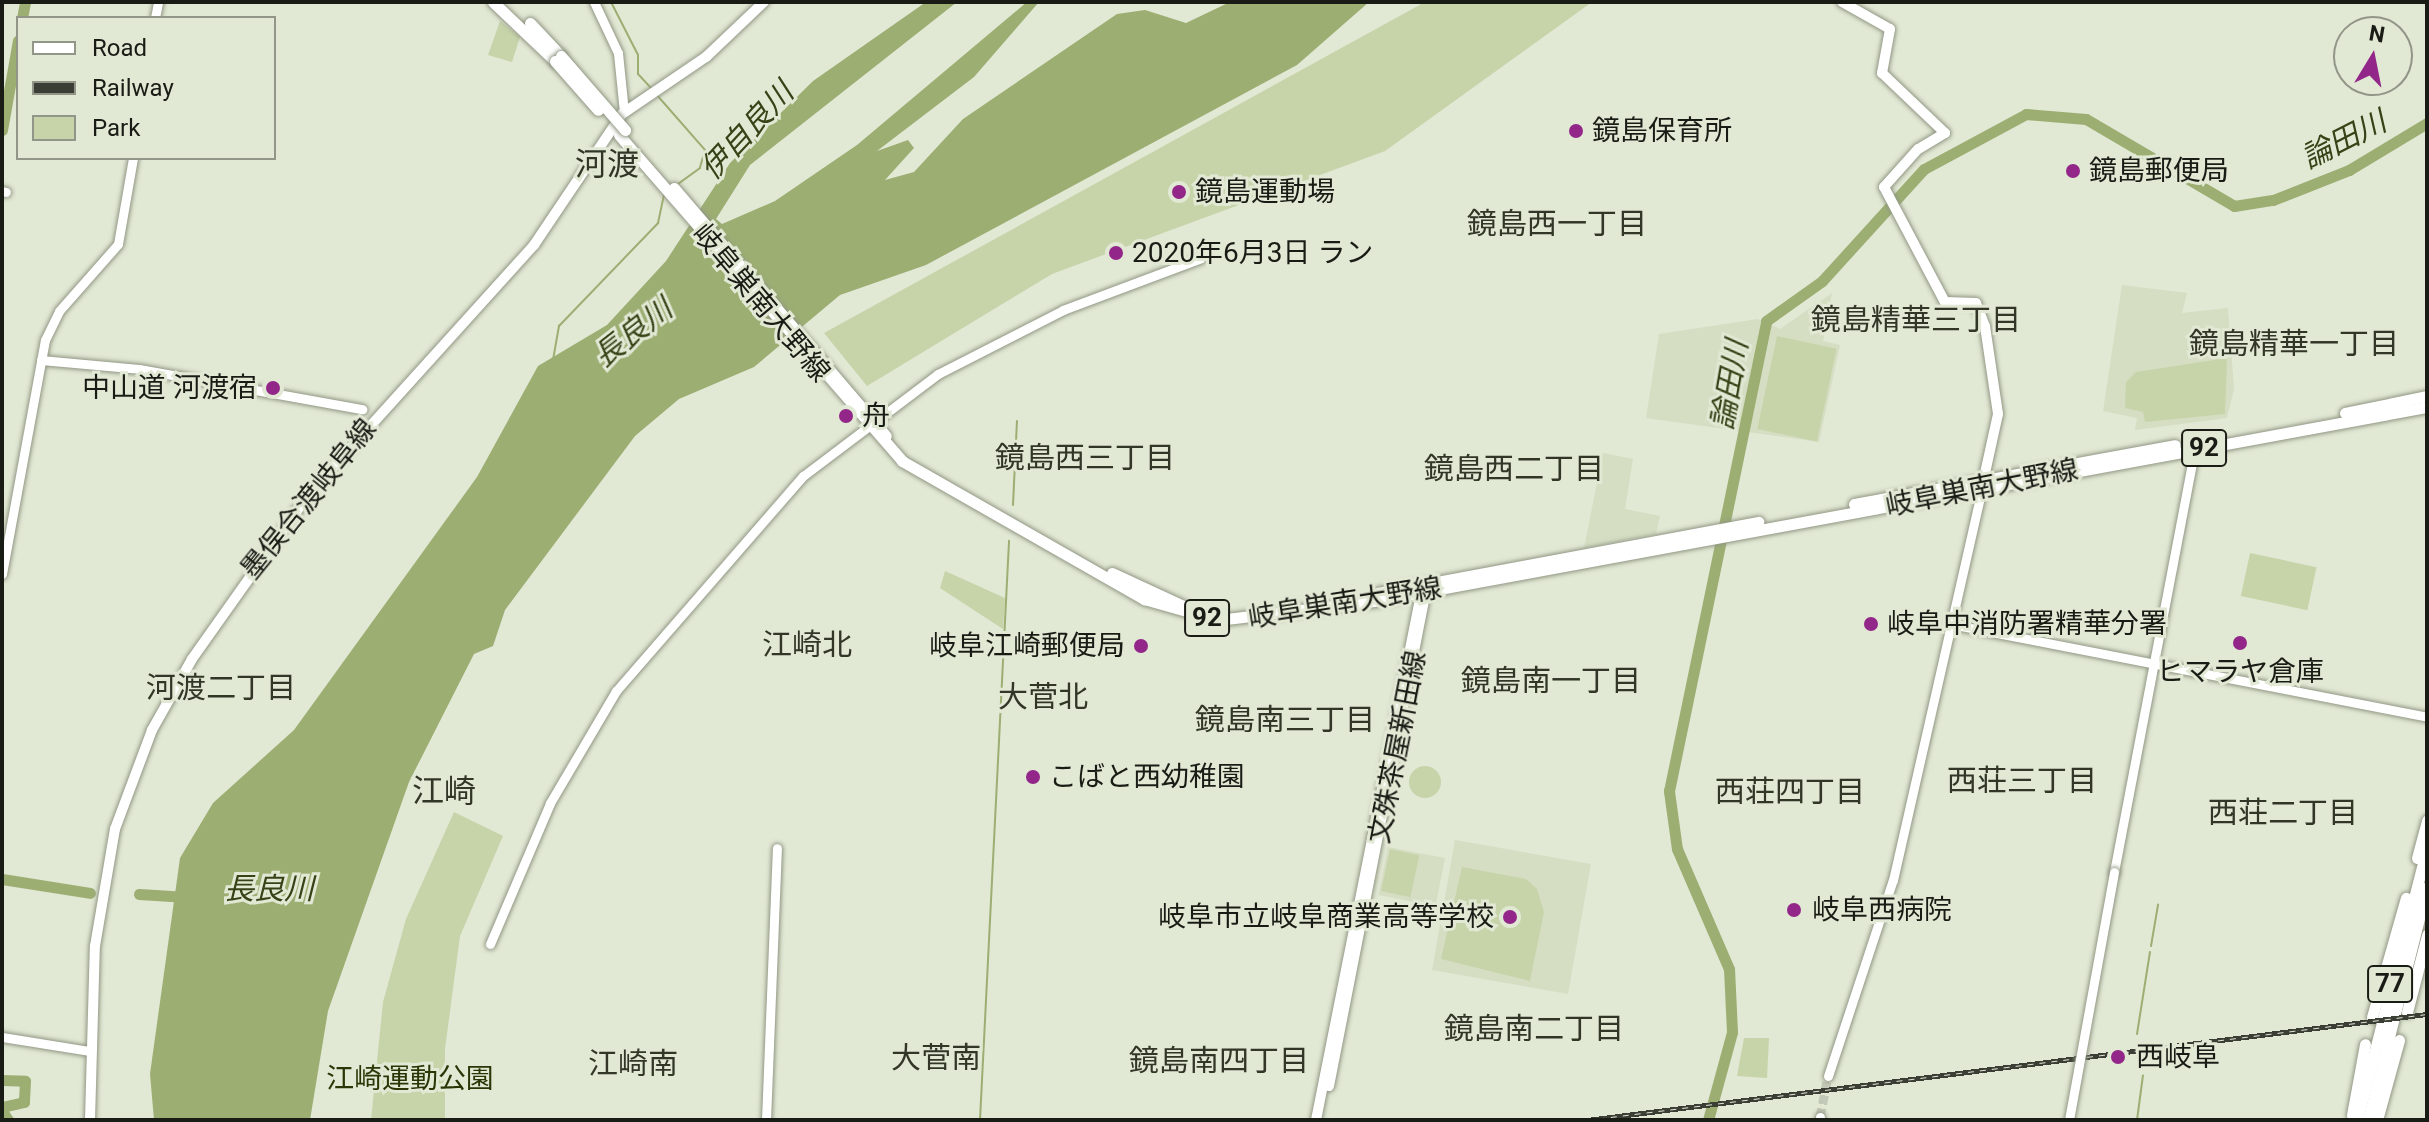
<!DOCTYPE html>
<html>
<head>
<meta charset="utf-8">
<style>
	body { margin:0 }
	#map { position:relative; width:2429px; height:1122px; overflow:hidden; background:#e1e8d4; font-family:Roboto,"Noto Sans JP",sans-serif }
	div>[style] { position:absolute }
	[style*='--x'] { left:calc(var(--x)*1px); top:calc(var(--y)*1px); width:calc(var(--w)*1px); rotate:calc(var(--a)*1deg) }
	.built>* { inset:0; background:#d5dec3; transform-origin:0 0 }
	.green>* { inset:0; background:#c7d4aa; transform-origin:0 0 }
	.round { border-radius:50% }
	.water>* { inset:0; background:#9dae73 }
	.stream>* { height:2px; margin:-1px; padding:0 1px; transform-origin:1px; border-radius:1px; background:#9dae73 }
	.river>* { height:11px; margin:-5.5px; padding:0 5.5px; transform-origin:5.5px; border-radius:5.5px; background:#9dae73 }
	.tertiary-tunnel>* { height:9px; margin-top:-4.5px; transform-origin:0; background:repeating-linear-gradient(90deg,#c3c9b7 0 9px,transparent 0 13.5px) }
	.roads { filter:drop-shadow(0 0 2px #919784) drop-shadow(0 0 2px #919784) }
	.tertiary>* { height:9px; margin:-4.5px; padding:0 4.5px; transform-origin:4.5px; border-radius:4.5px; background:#fff }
	.secondary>* { height:10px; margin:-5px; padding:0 5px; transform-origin:5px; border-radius:5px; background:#fff }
	.primary>* { height:11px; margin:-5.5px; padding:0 5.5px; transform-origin:5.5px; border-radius:5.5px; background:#fff }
	.rail>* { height:5px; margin-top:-2.5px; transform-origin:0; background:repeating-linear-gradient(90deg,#e1e8d4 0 6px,#3a3e35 0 12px); box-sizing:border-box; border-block:2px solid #3a3e35 }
	.bridges { filter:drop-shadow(0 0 2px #919784) drop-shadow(0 0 2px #919784) }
	.tertiary-bridge>* { height:9px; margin:-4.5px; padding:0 4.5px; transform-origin:4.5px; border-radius:4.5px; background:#fff }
	.primary-bridge>* { height:11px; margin:-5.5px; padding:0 5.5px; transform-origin:5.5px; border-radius:5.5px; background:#fff }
	.dots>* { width:22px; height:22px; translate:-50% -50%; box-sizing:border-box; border:4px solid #e1e8d4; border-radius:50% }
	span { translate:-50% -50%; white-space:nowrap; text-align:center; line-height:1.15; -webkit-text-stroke:6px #e1e8d4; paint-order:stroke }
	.shield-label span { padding:2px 6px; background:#e1e8d4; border:2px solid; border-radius:6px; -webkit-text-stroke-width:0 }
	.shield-label { font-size:26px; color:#191c15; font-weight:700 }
	.poi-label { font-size:28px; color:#191c15 }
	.left { translate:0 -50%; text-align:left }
	.right { translate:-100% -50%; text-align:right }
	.street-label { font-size:28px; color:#191c15 }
	.park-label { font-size:28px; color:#2b3607 }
	.water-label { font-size:30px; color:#374216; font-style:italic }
	.neighbourhood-label { font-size:30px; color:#313626 }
	.quarter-label { font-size:32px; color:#313626 }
	.frame { position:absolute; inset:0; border:4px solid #191c15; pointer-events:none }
	.legend { position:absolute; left:16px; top:16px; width:260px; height:144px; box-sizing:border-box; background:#e1e8d4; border:2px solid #919688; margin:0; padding:10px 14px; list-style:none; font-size:24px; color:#191c15 }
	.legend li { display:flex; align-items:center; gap:16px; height:40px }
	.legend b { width:40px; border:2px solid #919688 }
	.north { position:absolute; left:2333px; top:16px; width:80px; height:80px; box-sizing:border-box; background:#e1e8d4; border:2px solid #919688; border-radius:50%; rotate:10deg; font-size:22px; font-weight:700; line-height:32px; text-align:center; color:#191c15 }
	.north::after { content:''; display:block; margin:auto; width:28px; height:36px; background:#922789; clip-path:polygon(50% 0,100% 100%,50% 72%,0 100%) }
</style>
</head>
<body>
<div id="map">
	<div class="built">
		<i style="clip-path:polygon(2122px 285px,2187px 293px,2182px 313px,2228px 308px,2234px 389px,2227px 418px,2135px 430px,2137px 418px,2103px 411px)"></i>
		<i style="clip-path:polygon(1832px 293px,1823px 341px,1840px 345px,1819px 442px,1646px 418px,1659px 334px,1758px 319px,1780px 329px)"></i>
		<i style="clip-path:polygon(1603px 453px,1633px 459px,1625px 509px,1660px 516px,1656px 534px,1584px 548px)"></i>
		<i style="left:1455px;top:840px;width:138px;height:132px;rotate:10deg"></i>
		<i style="left:1388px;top:847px;width:58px;height:49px;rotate:11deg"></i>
	</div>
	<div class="green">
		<i style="clip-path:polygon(1425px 2px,1592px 2px,1385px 151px,1052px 274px,867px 386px,824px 333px)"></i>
		<i style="clip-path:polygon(500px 21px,520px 37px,512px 62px,488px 55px)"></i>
		<i style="left:1777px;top:336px;width:61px;height:95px;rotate:12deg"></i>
		<i style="clip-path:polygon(2227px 358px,2225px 414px,2145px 422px,2143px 412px,2125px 408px,2126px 382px,2136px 372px)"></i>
		<i style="left:2250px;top:553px;width:68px;height:44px;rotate:12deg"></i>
		<i style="clip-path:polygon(945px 571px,1005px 598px,1003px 629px,940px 588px)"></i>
		<i class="round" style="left:1409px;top:766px;width:32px;height:32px"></i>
		<i style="clip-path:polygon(454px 812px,503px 836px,460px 936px,445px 1049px,445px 1120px,371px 1120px,383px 1002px,406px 919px)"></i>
		<i style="left:1390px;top:849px;width:30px;height:43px;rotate:12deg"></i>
		<i style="clip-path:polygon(1462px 867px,1526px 879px,1537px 889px,1544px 912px,1530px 981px,1441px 959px)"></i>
		<i style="clip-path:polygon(1744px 1038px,1769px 1038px,1767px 1078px,1737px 1076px)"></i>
	</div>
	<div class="water">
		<i style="clip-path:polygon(926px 2px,957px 2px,750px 165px,716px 219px,722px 224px,775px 201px,857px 145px,1027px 2px,1039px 2px,974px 77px,877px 151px,908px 140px,914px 148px,885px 180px,914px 172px,963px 119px,1117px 14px,1145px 10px,1186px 23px,1230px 2px,1369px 2px,1297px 65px,926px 265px,840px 295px,754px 367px,679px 399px,635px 436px,505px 610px,493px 646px,474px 654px,409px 782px,328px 1011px,310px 1120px,154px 1120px,150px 1074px,180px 858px,213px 803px,294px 730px,477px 477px,538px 366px,607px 325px,666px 261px,730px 163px,813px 81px)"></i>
	</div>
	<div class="stream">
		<i style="--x:611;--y:2;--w:59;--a:63"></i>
		<i style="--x:638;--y:55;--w:19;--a:90"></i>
		<i style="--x:638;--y:74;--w:21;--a:47"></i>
		<i style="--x:656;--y:94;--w:74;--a:48.8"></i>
		<i style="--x:705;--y:150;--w:19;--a:106"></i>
		<i style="--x:700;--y:168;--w:27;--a:144"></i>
		<i style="--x:553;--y:360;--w:35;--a:-80"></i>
		<i style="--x:559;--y:326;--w:143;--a:-46.1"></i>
		<i style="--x:658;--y:223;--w:29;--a:-78"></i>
		<i style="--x:1013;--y:505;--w:84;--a:-87.3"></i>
		<i style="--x:2151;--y:946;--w:42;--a:-80.3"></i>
		<i style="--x:2137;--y:1034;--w:83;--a:-81"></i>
		<i style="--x:980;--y:1120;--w:580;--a:-87.13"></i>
		<i style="--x:2137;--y:1120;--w:45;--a:-82.4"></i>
	</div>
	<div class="river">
		<i style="--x:22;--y:18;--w:16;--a:-79"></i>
		<i style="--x:2;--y:130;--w:91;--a:-79.9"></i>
		<i style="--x:2;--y:879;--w:89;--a:9"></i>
		<i style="--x:139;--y:894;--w:48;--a:3.6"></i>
		<i style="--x:2;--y:1080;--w:23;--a:2"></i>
		<i style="--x:25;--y:1081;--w:21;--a:93"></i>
		<i style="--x:24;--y:1102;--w:23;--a:167"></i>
		<i style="--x:2;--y:1111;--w:11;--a:56"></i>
		<i style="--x:1708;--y:1120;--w:91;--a:-74.7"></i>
		<i style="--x:1732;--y:1032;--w:63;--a:-92.7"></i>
		<i style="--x:1729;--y:969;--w:131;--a:-113.4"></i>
		<i style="--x:1677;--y:849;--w:59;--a:-97.9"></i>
		<i style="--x:1669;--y:791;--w:480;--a:-78.3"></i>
		<i style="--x:1766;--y:321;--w:69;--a:-35.5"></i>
		<i style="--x:1822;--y:281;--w:151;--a:-47.7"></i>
		<i style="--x:1924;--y:169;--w:116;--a:-28.3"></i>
		<i style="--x:2026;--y:114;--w:60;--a:4.8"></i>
		<i style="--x:2086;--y:119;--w:172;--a:30.4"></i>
		<i style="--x:2234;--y:206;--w:39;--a:-9"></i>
		<i style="--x:2273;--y:200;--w:82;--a:-21.5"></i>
		<i style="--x:2349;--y:170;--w:91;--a:-31.1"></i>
	</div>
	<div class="tertiary-tunnel">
		<i style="--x:1820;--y:1117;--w:42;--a:-79"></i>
	</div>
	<div class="roads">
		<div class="tertiary">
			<i style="--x:594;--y:2;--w:56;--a:64.8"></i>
			<i style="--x:618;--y:53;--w:59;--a:84.2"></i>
			<i style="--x:155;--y:18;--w:16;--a:-79"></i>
			<i style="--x:2;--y:191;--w:4;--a:14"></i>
			<i style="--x:41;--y:360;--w:98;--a:5.2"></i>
			<i style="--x:139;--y:369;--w:227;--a:10.2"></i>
			<i style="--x:2;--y:574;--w:238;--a:-79.6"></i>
			<i style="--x:45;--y:340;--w:32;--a:-64"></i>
			<i style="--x:59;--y:311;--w:89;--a:-48.6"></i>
			<i style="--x:118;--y:244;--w:87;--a:-80.1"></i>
			<i style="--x:1950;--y:624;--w:486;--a:11"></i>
			<i style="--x:2114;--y:872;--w:438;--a:-79.2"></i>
			<i style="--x:490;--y:944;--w:153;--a:-66.9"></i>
			<i style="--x:550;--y:803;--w:130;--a:-59.5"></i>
			<i style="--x:616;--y:691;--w:285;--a:-49"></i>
			<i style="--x:803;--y:476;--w:169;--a:-37.1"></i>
			<i style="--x:938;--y:374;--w:140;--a:-27.1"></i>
			<i style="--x:1063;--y:310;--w:147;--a:-20.6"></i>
			<i style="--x:2;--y:1037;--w:88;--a:9.1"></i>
			<i style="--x:1828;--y:1076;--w:206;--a:-71.7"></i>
			<i style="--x:1893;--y:880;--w:401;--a:-77.2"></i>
			<i style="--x:766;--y:1120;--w:272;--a:-87.7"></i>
			<i style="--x:1820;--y:1120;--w:3;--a:-90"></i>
		</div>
		<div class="secondary">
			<i style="--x:1842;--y:2;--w:55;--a:29.4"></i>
			<i style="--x:1890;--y:29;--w:45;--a:100.3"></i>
			<i style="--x:1882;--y:73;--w:87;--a:43.6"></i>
			<i style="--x:1945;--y:133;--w:31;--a:149"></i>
			<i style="--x:1918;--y:149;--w:51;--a:131.8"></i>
			<i style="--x:1884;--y:187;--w:130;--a:62.1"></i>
			<i style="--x:1945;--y:302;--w:31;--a:2"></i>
			<i style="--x:1976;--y:303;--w:25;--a:69"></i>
			<i style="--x:1985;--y:326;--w:89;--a:81.6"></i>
			<i style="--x:1998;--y:414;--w:75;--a:102.4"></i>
			<i style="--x:1329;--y:1086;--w:510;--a:-78.93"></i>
			<i style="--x:90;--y:1120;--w:174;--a:-88.4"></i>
			<i style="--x:95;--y:946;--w:119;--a:-80.3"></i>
			<i style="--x:115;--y:829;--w:106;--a:-69.5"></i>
			<i style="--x:152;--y:730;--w:81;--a:-60.6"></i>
			<i style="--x:192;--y:659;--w:202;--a:-54.7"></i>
			<i style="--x:309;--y:494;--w:336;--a:-47.9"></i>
			<i style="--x:534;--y:245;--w:158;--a:-56.1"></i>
			<i style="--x:622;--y:114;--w:102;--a:-34.2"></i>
			<i style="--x:706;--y:57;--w:80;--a:-43.5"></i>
			<i style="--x:1316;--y:1120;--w:541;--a:-78.71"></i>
		</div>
		<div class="primary">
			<i style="--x:493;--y:2;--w:86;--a:43.6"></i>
			<i style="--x:530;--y:23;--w:45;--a:46.8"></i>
			<i style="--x:619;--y:135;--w:432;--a:49"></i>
			<i style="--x:902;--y:461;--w:279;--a:29.7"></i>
			<i style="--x:1144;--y:599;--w:77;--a:15.8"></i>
			<i style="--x:1218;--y:620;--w:157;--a:-6.9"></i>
			<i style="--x:1374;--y:601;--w:1071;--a:-10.44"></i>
			<i style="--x:674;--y:188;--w:326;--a:49.5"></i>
			<i style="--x:2345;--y:413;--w:84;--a:-11.7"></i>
			<i style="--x:1854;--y:504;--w:326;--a:-10.4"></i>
			<i style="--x:1112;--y:573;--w:78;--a:24.9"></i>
			<i style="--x:1378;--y:593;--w:387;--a:-10.6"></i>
			<i style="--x:2417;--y:858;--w:39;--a:-75"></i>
			<i style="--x:2407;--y:1012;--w:80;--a:-75.4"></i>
			<i style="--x:2372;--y:1017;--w:124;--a:-74.1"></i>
			<i style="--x:2352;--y:1115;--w:72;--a:-79.6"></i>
			<i style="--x:2357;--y:1120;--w:281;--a:-75.6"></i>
			<i style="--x:2368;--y:1120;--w:240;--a:-75.8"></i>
			<i style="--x:2377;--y:1120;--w:83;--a:-74.6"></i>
		</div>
	</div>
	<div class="rail">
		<i style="--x:1587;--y:1120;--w:847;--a:-7.19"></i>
	</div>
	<div class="bridges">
		<div class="tertiary-bridge">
			<i style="--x:2069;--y:1120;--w:252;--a:-79.7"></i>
		</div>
		<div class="primary-bridge">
			<i style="--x:561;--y:56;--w:98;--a:49.1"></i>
			<i style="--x:555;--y:61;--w:65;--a:48.7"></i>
		</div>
	</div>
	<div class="dots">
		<i style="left:1576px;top:131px;background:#922789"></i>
		<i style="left:2073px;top:171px;background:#922789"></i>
		<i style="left:1179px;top:192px;background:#922789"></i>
		<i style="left:1116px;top:253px;background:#922789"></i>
		<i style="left:273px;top:388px;background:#922789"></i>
		<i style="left:846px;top:416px;background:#922789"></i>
		<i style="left:1871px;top:624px;background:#922789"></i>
		<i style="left:2240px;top:643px;background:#922789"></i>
		<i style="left:1141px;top:646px;background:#922789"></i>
		<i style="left:1033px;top:777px;background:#922789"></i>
		<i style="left:1794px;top:910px;background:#922789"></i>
		<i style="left:1510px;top:917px;background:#922789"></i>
		<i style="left:2118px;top:1057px;background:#922789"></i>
	</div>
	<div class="shield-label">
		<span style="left:2204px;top:448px">92</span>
		<span style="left:1207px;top:618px">92</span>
		<span style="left:2390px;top:984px">77</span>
	</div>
	<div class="poi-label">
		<span class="left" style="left:1592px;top:131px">鏡島保育所</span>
		<span class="left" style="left:2089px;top:171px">鏡島郵便局</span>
		<span class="left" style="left:1195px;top:192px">鏡島運動場</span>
		<span class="left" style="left:1132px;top:253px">2020年6月3日 ラン</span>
		<span class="right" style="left:257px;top:388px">中山道 河渡宿</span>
		<span class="left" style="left:862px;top:416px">舟</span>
		<span class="left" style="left:1887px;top:624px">岐阜中消防署精華分署</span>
		<span class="right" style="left:1125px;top:646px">岐阜江崎郵便局</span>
		<span style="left:2240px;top:672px">ヒマラヤ倉庫</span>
		<span class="left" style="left:1049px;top:777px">こばと西幼稚園</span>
		<span class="left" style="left:1812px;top:910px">岐阜西病院</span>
		<span class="right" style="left:1494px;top:917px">岐阜市立岐阜商業高等学校</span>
		<span class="left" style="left:2136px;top:1057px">西岐阜</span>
	</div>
	<div class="street-label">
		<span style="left:761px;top:303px;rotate:50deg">岐阜巣南大野線</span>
		<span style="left:1982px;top:488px;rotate:-11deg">岐阜巣南大野線</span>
		<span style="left:309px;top:499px;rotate:-51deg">墨俣合渡岐阜線</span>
		<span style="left:1345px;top:603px;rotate:-9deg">岐阜巣南大野線</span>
		<span style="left:1398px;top:747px;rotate:-79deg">文殊茶屋新田線</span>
	</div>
	<div class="park-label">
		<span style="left:410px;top:1079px">江崎運動公園</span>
	</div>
	<div class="water-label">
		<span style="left:747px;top:131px;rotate:-47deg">伊自良川</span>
		<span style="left:2344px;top:140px;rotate:-27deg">論田川</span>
		<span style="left:633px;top:333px;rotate:-38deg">長良川</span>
		<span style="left:1730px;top:385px;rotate:-80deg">論田川</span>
		<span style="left:269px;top:889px">長良川</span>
	</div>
	<div class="neighbourhood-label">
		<span style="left:1557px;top:224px">鏡島西一丁目</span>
		<span style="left:1916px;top:320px">鏡島精華三丁目</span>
		<span style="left:2294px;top:344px">鏡島精華一丁目</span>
		<span style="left:1085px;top:458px">鏡島西三丁目</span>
		<span style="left:1514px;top:469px">鏡島西二丁目</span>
		<span style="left:807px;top:645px">江崎北</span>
		<span style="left:1551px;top:681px">鏡島南一丁目</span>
		<span style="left:221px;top:688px">河渡二丁目</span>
		<span style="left:1043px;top:697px">大菅北</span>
		<span style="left:1285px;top:720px">鏡島南三丁目</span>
		<span style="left:2022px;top:781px">西荘三丁目</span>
		<span style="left:1790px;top:792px">西荘四丁目</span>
		<span style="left:2283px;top:813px">西荘二丁目</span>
		<span style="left:1534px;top:1029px">鏡島南二丁目</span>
		<span style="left:936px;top:1058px">大菅南</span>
		<span style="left:1219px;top:1061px">鏡島南四丁目</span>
		<span style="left:633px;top:1064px">江崎南</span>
	</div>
	<div class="quarter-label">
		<span style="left:607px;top:164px">河渡</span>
		<span style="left:444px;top:791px">江崎</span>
	</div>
	<div class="frame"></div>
	<ul class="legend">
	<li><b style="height:10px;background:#fff"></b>Road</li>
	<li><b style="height:10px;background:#3a3e35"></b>Railway</li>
	<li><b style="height:22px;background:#c7d4aa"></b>Park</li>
	</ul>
	<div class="north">N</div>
</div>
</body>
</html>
